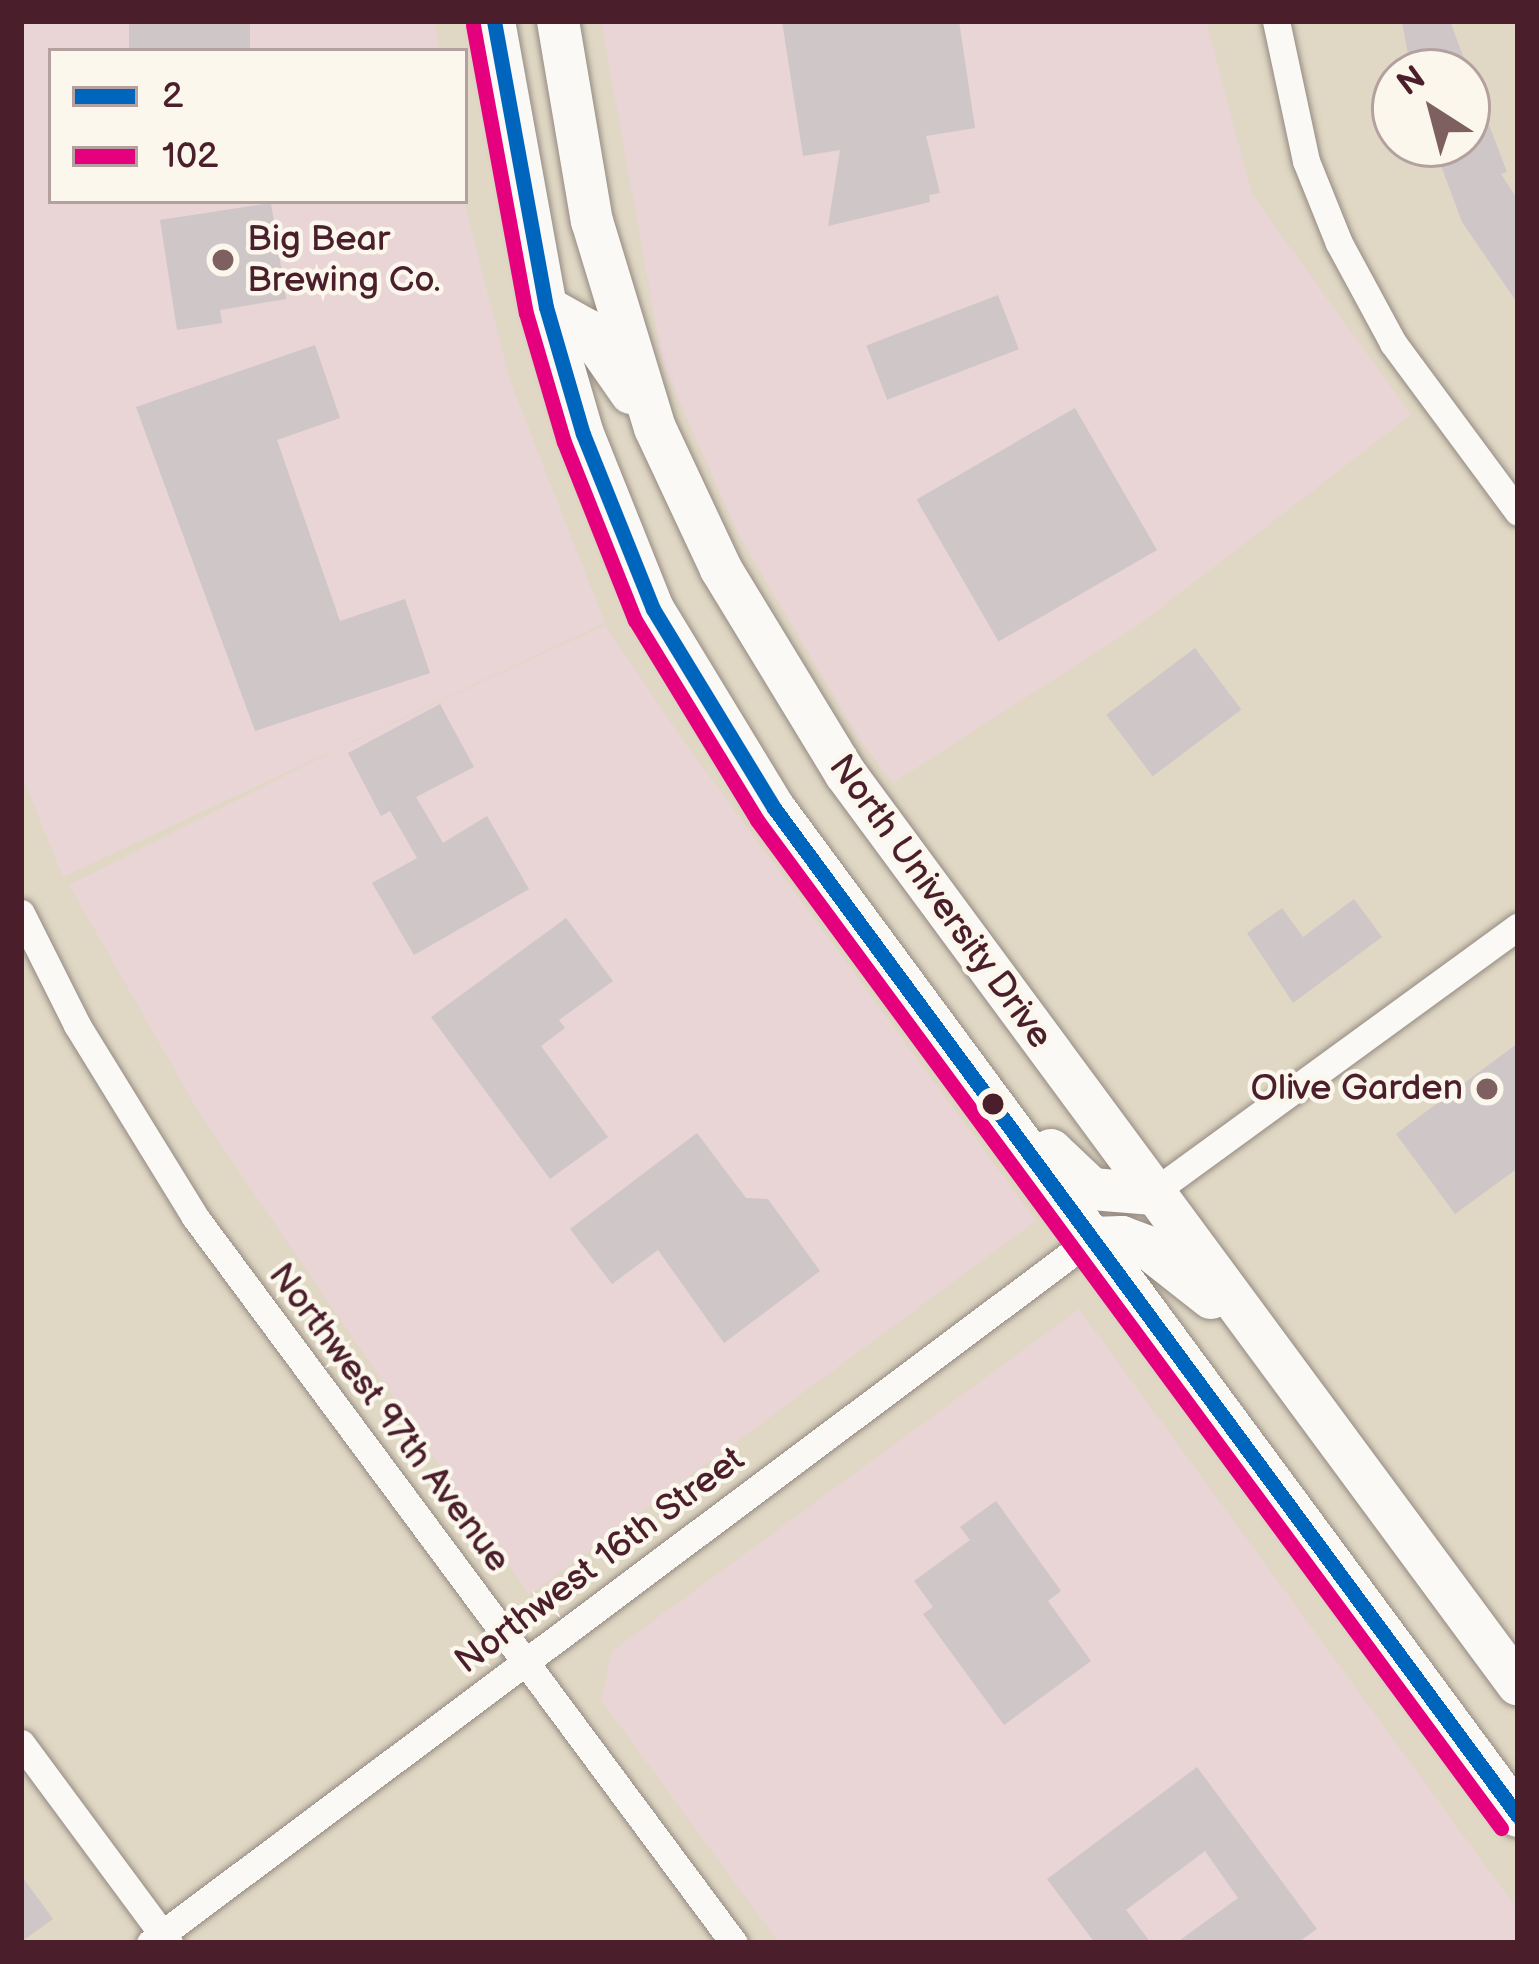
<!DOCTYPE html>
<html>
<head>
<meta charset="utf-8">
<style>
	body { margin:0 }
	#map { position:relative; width:1539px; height:1964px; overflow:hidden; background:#e0d8c4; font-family:"Balsamiq Sans",sans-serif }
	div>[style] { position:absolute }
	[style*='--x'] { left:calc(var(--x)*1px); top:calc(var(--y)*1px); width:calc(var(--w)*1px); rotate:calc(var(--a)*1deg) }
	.built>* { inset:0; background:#e9d4d6 }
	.building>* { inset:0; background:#cfc6c7; transform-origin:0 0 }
	.roads { filter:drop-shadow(0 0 3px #948981) drop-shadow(0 0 3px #948981) }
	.minor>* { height:27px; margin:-13.5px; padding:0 13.5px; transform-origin:13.5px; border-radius:13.5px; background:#faf9f6 }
	.primary>* { height:42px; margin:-21px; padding:0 21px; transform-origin:21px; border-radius:21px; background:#faf9f6 }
	.bus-1>* { height:15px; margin:-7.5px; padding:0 7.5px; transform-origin:7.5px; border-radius:7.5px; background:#0065bd }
	.bus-2>* { height:15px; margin:-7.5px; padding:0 7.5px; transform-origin:7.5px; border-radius:7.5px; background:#e5007d }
	.dots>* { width:33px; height:33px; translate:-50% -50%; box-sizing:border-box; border:6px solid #fbf7ec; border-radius:50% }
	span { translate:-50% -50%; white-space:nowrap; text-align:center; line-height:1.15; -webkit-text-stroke:9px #fbf7ec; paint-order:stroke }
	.poi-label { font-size:36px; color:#4a1f2b }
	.left { translate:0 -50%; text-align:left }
	.right { translate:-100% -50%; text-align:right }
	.street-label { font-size:36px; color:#4a1f2b }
	.frame { position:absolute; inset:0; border:24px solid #4a1f2b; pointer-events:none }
	.legend { position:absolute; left:48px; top:48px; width:420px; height:156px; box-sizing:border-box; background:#fbf7ec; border:3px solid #b4a19f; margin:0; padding:15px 21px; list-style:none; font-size:36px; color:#4a1f2b }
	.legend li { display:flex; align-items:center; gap:24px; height:60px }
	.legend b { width:60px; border:3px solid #b4a19f }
	.north { position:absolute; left:1371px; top:48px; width:120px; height:120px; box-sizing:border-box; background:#fbf7ec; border:3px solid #b4a19f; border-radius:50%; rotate:324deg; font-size:33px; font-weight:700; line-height:48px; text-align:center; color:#4a1f2b }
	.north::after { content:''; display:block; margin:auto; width:42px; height:54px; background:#7e6061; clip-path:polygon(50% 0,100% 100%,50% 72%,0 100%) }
</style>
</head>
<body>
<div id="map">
	<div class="built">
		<i style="clip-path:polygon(21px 21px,435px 21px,440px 51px,51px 51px,51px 201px,464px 201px,511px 383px,605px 623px,63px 877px,21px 774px)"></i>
		<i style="clip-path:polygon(601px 21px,1206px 21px,1252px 194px,1411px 415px,1140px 624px,893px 783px,859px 739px,738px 534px,663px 364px)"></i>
		<i style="clip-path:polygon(605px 625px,680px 736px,1036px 1221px,529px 1595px,201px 1116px,69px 885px,338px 749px)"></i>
		<i style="clip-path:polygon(1079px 1309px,1518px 1910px,1518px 1943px,779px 1943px,601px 1700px,612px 1651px)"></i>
	</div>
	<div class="building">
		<i style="left:129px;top:21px;width:121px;height:30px"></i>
		<i style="clip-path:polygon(782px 21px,959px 21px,975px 128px,926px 136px,940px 193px,929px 195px,930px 202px,828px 226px,840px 150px,803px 156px)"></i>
		<i style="clip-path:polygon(1402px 21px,1450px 21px,1469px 72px,1411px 72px)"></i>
		<i style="clip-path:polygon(1469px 72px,1507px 172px,1501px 174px,1518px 200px,1518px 304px,1462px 222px,1433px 144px,1467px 144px)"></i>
		<i style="clip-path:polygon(271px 203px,286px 299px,220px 310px,222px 323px,177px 330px,160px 220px)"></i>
		<i style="left:998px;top:295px;width:58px;height:141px;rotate:69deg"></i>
		<i style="clip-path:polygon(315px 345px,340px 418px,277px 440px,340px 621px,405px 599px,430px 673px,255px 731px,136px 407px)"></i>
		<i style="left:1075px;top:408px;width:164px;height:183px;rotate:60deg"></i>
		<i style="left:1195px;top:648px;width:77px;height:111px;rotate:53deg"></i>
		<i style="clip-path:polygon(440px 704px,474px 767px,416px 797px,443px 843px,487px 816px,529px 889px,414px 955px,372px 883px,417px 858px,390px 811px,381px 816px,348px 753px)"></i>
		<i style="clip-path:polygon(1354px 899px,1382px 937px,1293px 1003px,1247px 933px,1282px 908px,1303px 937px)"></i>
		<i style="clip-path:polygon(566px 918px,613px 981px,559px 1020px,565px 1028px,541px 1046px,608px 1137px,550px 1179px,431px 1017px)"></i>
		<i style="clip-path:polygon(1518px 1043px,1518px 1168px,1455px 1214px,1396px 1134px)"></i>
		<i style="clip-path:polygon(697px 1133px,746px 1198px,768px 1199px,820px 1271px,724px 1343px,658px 1250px,612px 1284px,570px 1229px)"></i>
		<i style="clip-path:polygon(996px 1501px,1061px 1591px,1048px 1601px,1091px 1661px,1004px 1725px,923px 1614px,933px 1607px,914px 1581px,970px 1540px,960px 1527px)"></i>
		<i style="clip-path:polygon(1197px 1767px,1317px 1929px,1297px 1943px,1176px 1943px,1238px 1898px,1205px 1851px,1126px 1910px,1151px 1943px,1095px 1943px,1047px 1879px)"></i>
		<i style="clip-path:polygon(21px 1875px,53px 1919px,21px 1942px)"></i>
	</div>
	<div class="roads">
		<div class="minor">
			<i style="--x:1276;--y:21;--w:143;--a:77.9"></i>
			<i style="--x:1306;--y:161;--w:88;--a:68.1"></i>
			<i style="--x:1339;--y:243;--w:114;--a:61.6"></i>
			<i style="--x:1393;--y:343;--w:210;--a:53.5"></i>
			<i style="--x:21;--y:913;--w:125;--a:63.4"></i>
			<i style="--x:77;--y:1025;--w:225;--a:58.4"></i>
			<i style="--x:195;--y:1217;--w:904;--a:53.41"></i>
			<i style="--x:1151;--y:1194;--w:454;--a:-36.1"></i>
			<i style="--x:21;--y:1743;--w:249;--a:53.5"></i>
			<i style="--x:150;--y:1943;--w:1177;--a:-36.81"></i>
		</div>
		<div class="primary">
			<i style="--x:494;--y:21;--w:291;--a:79.7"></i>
			<i style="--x:546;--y:307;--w:132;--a:73.8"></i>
			<i style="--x:583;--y:434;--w:188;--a:68.2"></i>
			<i style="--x:653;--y:609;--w:233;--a:58.7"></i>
			<i style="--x:774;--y:808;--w:1253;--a:53.57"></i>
			<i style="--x:558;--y:21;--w:203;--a:80.4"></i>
			<i style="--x:592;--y:221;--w:216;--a:73.1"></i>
			<i style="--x:655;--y:428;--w:156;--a:64.9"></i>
			<i style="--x:721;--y:569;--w:239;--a:58.7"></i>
			<i style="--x:845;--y:773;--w:1133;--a:53.57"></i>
			<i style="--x:546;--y:307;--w:47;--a:29.3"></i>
			<i style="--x:587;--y:330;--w:77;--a:55.1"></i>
			<i style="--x:1051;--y:1150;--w:57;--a:43.6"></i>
			<i style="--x:1092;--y:1189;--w:59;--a:4.8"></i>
			<i style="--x:1092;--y:1238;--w:30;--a:-2"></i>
			<i style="--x:1122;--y:1237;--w:25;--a:21"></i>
			<i style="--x:1145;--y:1246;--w:84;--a:38.2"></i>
		</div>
	</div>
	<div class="bus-1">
		<i style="--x:494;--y:21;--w:291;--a:79.7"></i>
		<i style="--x:546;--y:307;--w:132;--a:73.8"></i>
		<i style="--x:583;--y:434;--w:188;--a:68.2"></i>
		<i style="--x:653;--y:609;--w:233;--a:58.7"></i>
		<i style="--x:774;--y:808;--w:1253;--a:53.57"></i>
	</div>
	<div class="bus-2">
		<i style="--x:473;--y:25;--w:293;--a:79.6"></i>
		<i style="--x:526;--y:313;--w:134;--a:73.6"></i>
		<i style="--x:564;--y:442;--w:192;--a:68.3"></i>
		<i style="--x:635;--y:620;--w:234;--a:58.6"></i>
		<i style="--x:757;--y:820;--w:1253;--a:53.57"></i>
	</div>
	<div class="dots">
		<i style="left:223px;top:260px;background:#7e6061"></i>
		<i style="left:1487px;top:1089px;background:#7e6061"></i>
		<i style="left:993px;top:1104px;background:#4a1f2b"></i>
	</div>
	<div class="poi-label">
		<span class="left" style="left:247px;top:260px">Big Bear<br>Brewing Co.</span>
		<span class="right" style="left:1463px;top:1089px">Olive Garden</span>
	</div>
	<div class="street-label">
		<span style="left:940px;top:902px;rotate:54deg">North University Drive</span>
		<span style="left:389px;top:1418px;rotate:53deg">Northwest 97th Avenue</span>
		<span style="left:600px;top:1561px;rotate:-37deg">Northwest 16th Street</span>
	</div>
	<div class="frame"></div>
	<ul class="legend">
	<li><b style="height:15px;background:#0065bd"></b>2</li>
	<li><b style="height:15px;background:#e5007d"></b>102</li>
	</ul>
	<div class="north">N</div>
</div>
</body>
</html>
